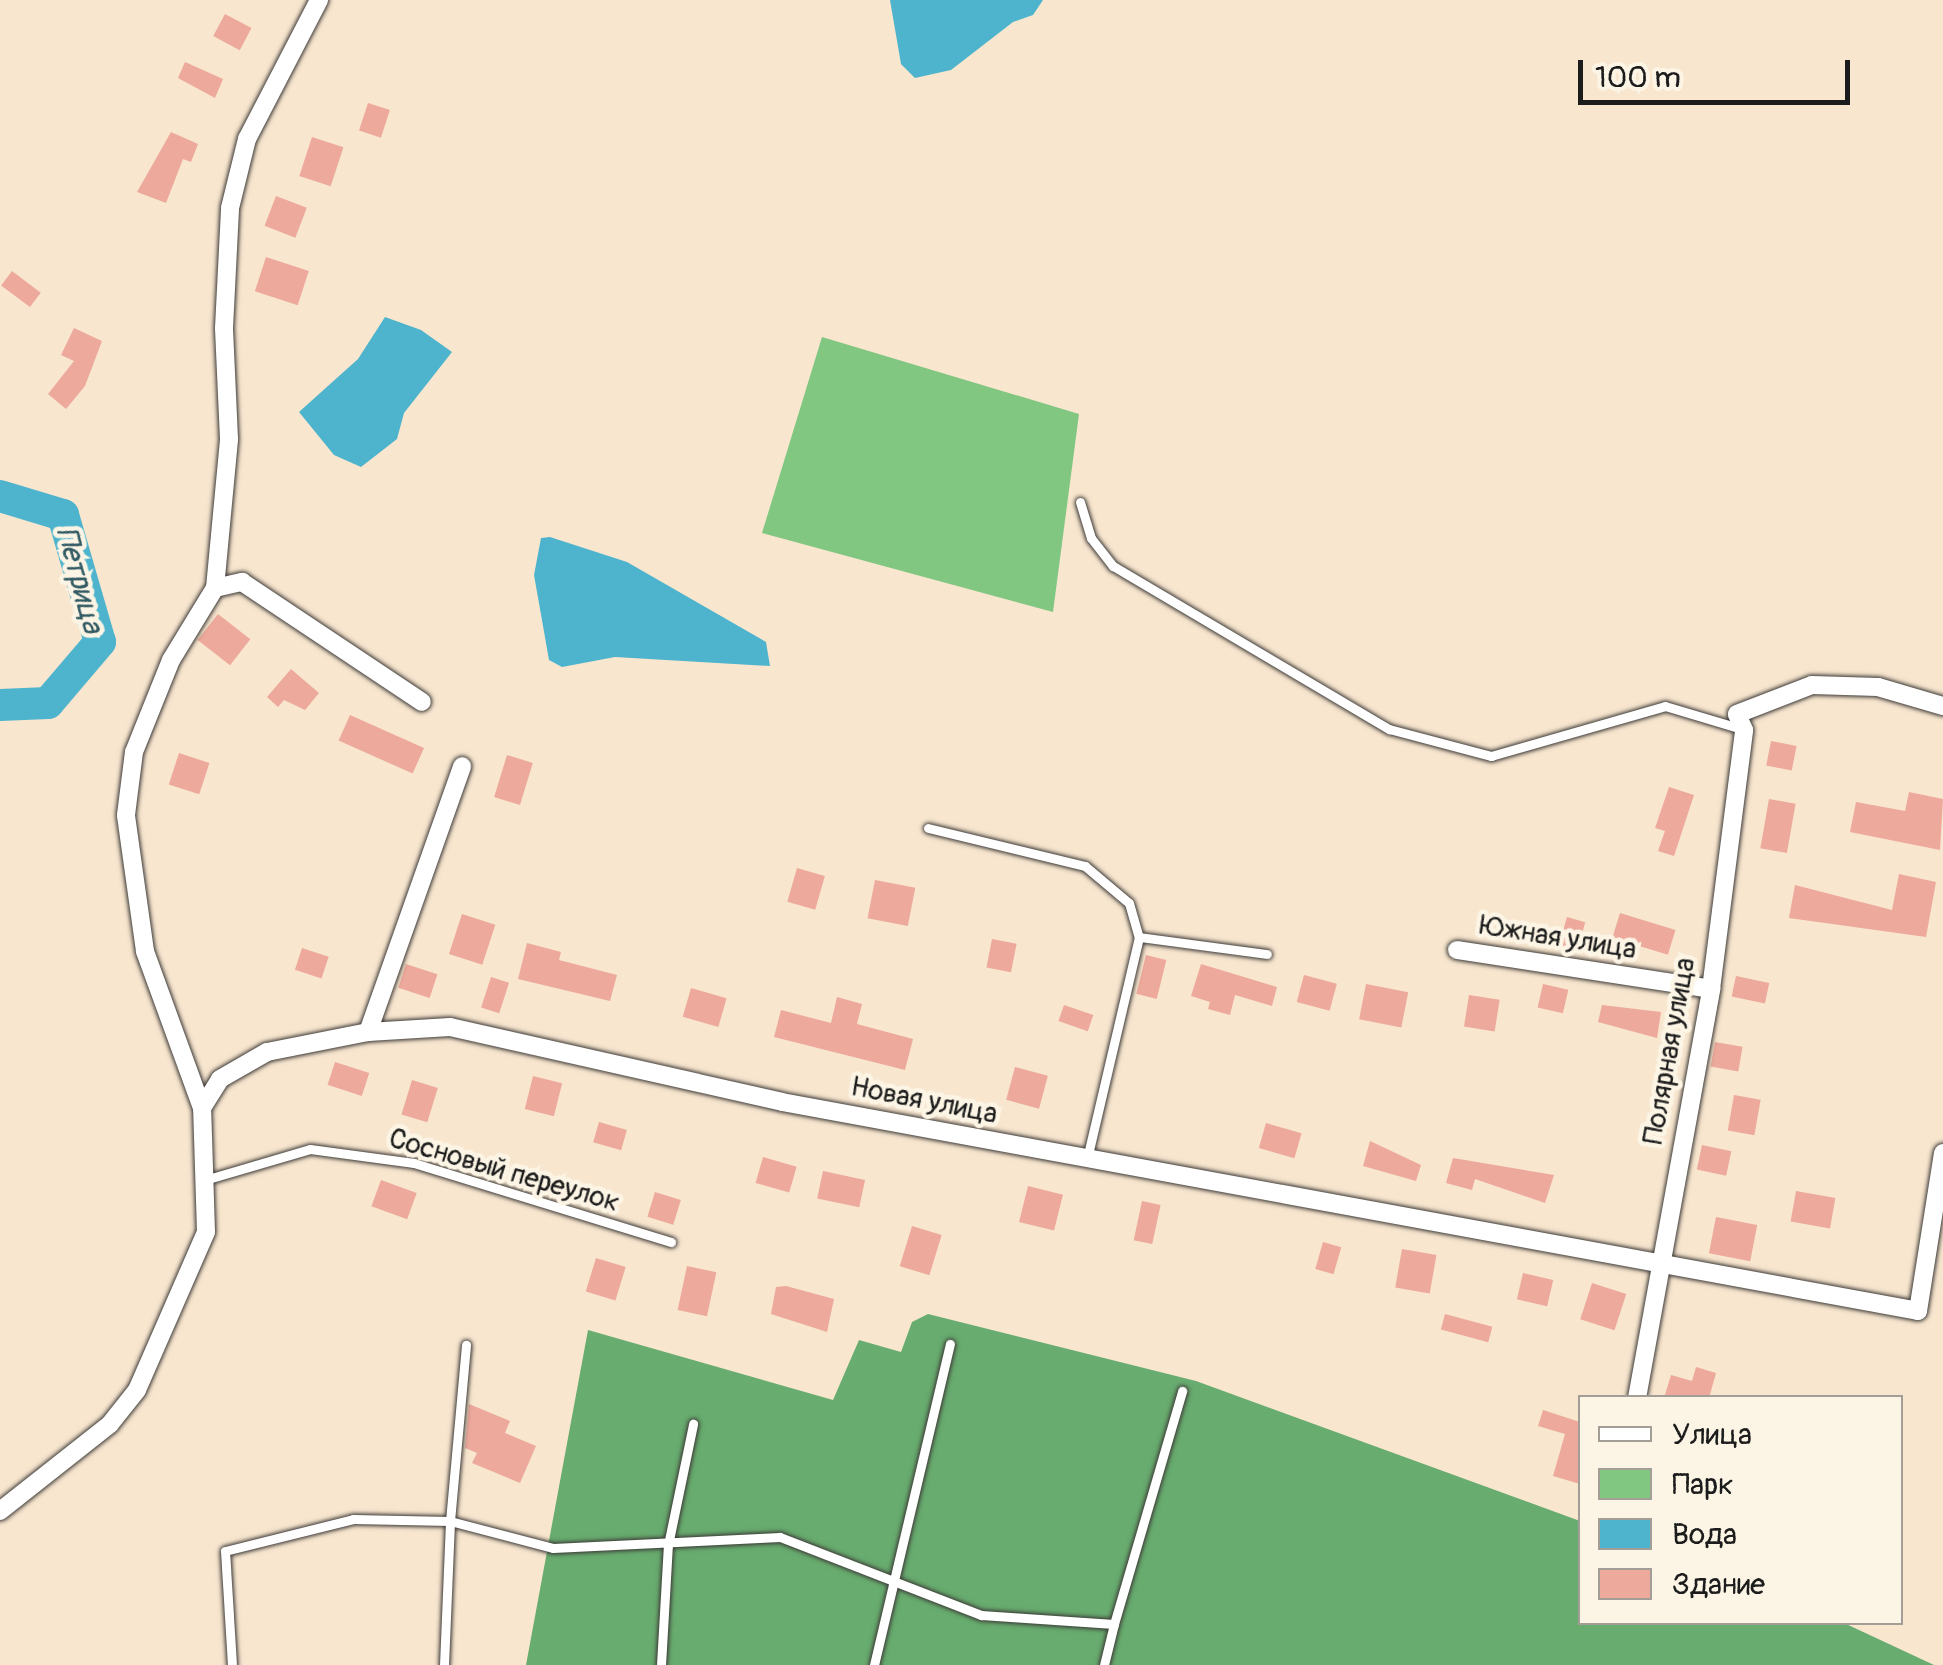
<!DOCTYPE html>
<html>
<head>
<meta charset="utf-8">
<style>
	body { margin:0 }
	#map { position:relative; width:1943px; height:1665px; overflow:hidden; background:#f8e6cf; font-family:Pangolin,sans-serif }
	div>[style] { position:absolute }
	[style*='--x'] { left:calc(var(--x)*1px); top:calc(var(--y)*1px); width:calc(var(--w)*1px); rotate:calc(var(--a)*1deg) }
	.green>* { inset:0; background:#81c781 }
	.forest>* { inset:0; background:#68ac6f }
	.water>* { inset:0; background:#4eb4cd }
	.river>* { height:32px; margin:-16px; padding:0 16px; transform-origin:16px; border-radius:16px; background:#4eb4cd }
	.building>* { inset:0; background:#eda99b; transform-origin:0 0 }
	.roads { filter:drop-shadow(0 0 2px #3d3a37) drop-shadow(0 0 2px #3d3a37) }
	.lane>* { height:9px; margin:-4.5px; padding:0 4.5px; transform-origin:4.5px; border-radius:4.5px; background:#fff }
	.street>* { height:18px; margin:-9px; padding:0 9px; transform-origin:9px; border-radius:9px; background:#fff }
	span { translate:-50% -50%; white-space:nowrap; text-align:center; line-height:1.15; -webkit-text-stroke:9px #fcf5e5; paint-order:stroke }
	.street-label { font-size:28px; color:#1c1c1c }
	.water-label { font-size:30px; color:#305963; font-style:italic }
	.legend { position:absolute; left:1578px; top:1395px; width:325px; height:230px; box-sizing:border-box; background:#fcf5e5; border:2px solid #a29e95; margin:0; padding:12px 18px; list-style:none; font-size:30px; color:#1c1c1c }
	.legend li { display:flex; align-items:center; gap:20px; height:50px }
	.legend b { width:50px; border:2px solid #a29e95 }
	.scale { position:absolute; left:1578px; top:60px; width:272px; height:45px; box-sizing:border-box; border:5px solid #1c1c1c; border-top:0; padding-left:12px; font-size:30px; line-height:35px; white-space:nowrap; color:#1c1c1c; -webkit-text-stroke:8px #fcf5e5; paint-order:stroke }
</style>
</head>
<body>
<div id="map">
	<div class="green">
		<i style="clip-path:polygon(822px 337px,1079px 414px,1053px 612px,762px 533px)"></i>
	</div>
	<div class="forest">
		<i style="clip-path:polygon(928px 1314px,1196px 1381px,1580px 1521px,1580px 1622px,1844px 1623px,1934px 1665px,526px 1665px,588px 1330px,833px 1400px,859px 1340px,901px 1352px,912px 1322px)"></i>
	</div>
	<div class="water">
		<i style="clip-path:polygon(890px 0,1043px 0,1033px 15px,1013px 22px,951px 70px,915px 78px,901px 64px)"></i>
		<i style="clip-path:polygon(385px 317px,421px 330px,452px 352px,404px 413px,397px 439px,361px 467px,334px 455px,299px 412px,358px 359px)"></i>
		<i style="clip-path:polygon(550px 537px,627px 562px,766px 642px,770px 666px,615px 657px,562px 667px,549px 660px,534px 575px,541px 538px)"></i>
	</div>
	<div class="river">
		<i style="--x:0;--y:496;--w:66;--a:16.8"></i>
		<i style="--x:63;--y:515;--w:132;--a:73.8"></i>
		<i style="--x:100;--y:642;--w:80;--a:130.4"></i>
		<i style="--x:48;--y:703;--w:48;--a:177.6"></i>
	</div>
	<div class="building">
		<i style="left:225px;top:14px;width:30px;height:25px;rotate:28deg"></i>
		<i style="clip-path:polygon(185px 62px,223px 79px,215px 98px,178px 78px)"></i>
		<i style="left:368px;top:103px;width:23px;height:29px;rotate:18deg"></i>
		<i style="clip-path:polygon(171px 132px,198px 144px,191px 162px,183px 159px,166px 203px,137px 192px)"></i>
		<i style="left:312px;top:137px;width:33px;height:41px;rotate:18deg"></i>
		<i style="left:276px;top:196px;width:33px;height:32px;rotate:21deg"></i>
		<i style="left:266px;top:257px;width:45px;height:36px;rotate:18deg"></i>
		<i style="left:12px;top:271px;width:36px;height:18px;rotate:37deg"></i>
		<i style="clip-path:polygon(74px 328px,102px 341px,85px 386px,66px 409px,48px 394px,74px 361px,61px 355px)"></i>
		<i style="left:218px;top:614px;width:41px;height:33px;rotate:38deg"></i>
		<i style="clip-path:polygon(291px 669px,319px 693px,305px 710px,284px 700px,278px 707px,267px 697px)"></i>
		<i style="left:350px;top:715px;width:81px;height:28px;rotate:24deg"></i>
		<i style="left:1771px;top:741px;width:26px;height:25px;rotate:11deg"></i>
		<i style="left:179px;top:753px;width:32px;height:33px;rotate:18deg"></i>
		<i style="left:507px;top:755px;width:27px;height:44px;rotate:17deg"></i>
		<i style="clip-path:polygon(1669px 787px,1694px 795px,1674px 856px,1658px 851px,1665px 831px,1655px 828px)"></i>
		<i style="clip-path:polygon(1909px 792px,1943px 799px,1940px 850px,1850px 832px,1856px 802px,1905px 811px)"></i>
		<i style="left:1769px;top:799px;width:27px;height:50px;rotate:10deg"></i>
		<i style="left:797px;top:868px;width:29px;height:35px;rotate:16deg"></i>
		<i style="clip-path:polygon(1899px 874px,1936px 882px,1926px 937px,1789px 918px,1795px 885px,1892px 910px)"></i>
		<i style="left:875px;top:880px;width:41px;height:39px;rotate:11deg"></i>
		<i style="left:1620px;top:913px;width:58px;height:26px;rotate:17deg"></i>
		<i style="left:462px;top:914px;width:35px;height:42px;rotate:18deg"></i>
		<i style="left:1567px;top:917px;width:19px;height:31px;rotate:16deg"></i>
		<i style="left:992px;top:939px;width:25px;height:29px;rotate:11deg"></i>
		<i style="clip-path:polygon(527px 943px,561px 952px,559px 960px,617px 975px,610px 1001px,518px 979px)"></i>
		<i style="left:302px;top:948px;width:28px;height:23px;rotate:18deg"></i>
		<i style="left:1146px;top:955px;width:21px;height:40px;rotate:14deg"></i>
		<i style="left:406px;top:964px;width:33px;height:25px;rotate:18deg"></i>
		<i style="clip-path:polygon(1201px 964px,1277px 987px,1272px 1006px,1235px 995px,1230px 1015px,1208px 1009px,1210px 1002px,1191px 996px)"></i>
		<i style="left:1304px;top:975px;width:34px;height:28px;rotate:15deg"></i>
		<i style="left:1736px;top:976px;width:34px;height:21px;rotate:12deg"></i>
		<i style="left:491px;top:977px;width:19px;height:32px;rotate:18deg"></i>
		<i style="left:1366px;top:984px;width:43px;height:36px;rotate:11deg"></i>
		<i style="left:1543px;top:984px;width:26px;height:24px;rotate:13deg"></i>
		<i style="left:691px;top:988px;width:37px;height:30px;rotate:16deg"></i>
		<i style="left:1469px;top:995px;width:31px;height:32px;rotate:9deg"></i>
		<i style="clip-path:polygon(837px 997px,862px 1004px,857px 1024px,913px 1039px,905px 1070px,774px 1037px,781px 1010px,831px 1023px)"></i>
		<i style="left:1064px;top:1005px;width:31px;height:17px;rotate:19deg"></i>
		<i style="clip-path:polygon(1602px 1005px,1661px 1012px,1657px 1038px,1598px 1022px)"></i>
		<i style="left:1715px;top:1042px;width:28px;height:25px;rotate:10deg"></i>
		<i style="left:335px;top:1062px;width:36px;height:24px;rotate:18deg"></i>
		<i style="left:1015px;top:1067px;width:34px;height:34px;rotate:15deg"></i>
		<i style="left:533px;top:1076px;width:30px;height:34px;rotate:14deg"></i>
		<i style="left:412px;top:1080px;width:27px;height:36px;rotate:17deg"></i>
		<i style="left:1734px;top:1095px;width:27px;height:36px;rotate:10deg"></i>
		<i style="left:599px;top:1122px;width:29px;height:21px;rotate:16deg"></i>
		<i style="left:1266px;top:1123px;width:37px;height:26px;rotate:16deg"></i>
		<i style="clip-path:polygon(1370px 1141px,1421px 1165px,1416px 1181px,1363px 1166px)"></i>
		<i style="left:1702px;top:1145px;width:30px;height:25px;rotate:12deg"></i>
		<i style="left:763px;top:1157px;width:35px;height:27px;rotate:16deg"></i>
		<i style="clip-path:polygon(1453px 1158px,1554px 1175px,1545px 1203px,1475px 1179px,1472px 1190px,1446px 1183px)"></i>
		<i style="left:823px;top:1171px;width:43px;height:28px;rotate:12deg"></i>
		<i style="left:381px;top:1180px;width:38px;height:28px;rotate:20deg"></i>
		<i style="left:1028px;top:1186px;width:36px;height:37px;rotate:14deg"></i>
		<i style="left:1796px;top:1191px;width:40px;height:31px;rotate:10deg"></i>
		<i style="left:655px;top:1192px;width:27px;height:26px;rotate:17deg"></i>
		<i style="left:1142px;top:1201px;width:19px;height:40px;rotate:12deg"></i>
		<i style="left:1716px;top:1217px;width:42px;height:37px;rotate:11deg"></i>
		<i style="left:912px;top:1226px;width:31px;height:42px;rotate:17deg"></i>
		<i style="left:1323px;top:1242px;width:19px;height:28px;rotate:16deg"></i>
		<i style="left:1402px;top:1249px;width:35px;height:39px;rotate:10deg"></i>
		<i style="left:596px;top:1258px;width:31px;height:35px;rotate:17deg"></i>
		<i style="left:687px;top:1266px;width:30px;height:45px;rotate:12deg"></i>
		<i style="left:1523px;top:1273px;width:31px;height:27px;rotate:13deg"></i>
		<i style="left:1592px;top:1283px;width:36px;height:38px;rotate:18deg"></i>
		<i style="clip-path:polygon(786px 1286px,834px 1299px,827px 1332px,771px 1314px,776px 1287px)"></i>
		<i style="left:1445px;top:1314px;width:49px;height:16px;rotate:15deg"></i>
		<i style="clip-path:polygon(1696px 1367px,1716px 1373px,1709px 1398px,1664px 1398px,1671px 1375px,1692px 1381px)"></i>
		<i style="clip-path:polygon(469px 1404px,510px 1421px,505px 1433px,536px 1446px,520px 1483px,472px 1463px,477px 1453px,465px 1448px)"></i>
		<i style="clip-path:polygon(1543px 1410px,1580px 1422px,1580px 1484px,1553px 1476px,1565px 1434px,1538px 1426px)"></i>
	</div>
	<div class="roads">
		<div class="lane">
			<i style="--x:1080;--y:502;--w:38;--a:73"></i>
			<i style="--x:1091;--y:538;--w:36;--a:52"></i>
			<i style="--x:1113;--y:566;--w:321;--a:30.6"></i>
			<i style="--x:1389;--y:729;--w:106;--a:14.8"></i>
			<i style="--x:1491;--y:756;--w:181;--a:-16"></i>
			<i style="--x:1665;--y:706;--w:80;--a:16.6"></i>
			<i style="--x:928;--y:828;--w:162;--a:13.6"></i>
			<i style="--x:1085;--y:866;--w:57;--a:40.1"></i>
			<i style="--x:1129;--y:903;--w:35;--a:74"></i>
			<i style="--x:1139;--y:937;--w:227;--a:103.2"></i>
			<i style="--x:1139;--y:937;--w:129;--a:7.6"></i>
			<i style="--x:208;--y:1179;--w:106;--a:-16.4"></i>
			<i style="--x:310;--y:1149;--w:105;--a:7.7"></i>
			<i style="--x:414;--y:1163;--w:269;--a:17.1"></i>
			<i style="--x:1114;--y:1624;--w:243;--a:-73.7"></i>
			<i style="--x:232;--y:1665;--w:114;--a:-93.5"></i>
			<i style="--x:225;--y:1551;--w:132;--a:-14"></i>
			<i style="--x:353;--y:1519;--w:97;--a:1.2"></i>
			<i style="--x:450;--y:1521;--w:177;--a:-84.8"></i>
			<i style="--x:444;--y:1665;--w:144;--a:-87.6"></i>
			<i style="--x:450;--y:1521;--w:106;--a:14.7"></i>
			<i style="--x:553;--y:1548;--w:227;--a:-2.8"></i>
			<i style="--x:780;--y:1537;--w:216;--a:21.2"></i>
			<i style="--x:981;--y:1615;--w:133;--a:3.9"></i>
			<i style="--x:1114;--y:1624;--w:42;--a:103.7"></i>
			<i style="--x:661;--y:1665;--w:120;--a:-86.7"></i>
			<i style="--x:668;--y:1545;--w:124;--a:-78.3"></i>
			<i style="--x:874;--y:1665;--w:330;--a:-76.7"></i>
		</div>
		<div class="street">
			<i style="--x:215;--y:588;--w:28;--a:-13"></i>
			<i style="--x:242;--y:582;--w:216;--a:33.7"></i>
			<i style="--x:1457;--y:950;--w:257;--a:8.7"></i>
			<i style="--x:368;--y:1032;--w:282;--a:-70.5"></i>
			<i style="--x:202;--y:1108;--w:34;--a:-58"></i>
			<i style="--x:220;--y:1079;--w:54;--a:-29.9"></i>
			<i style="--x:267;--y:1052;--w:103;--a:-11.2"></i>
			<i style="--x:368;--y:1032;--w:82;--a:-3.5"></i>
			<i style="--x:450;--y:1027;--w:340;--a:12.7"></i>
			<i style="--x:782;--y:1102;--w:1155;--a:10.42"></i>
			<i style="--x:1918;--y:1311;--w:160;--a:-81"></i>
			<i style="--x:1637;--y:1398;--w:416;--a:-79.7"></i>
			<i style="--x:1711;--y:989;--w:261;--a:-82.7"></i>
			<i style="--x:1744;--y:730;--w:17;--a:-114"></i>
			<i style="--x:1737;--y:714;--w:80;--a:-21.1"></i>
			<i style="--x:1812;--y:685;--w:66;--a:1.7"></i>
			<i style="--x:1878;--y:687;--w:68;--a:16.3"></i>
			<i style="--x:0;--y:1511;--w:140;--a:-38.3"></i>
			<i style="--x:110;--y:1424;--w:43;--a:-51.5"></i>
			<i style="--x:137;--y:1390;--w:172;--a:-66.4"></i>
			<i style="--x:206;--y:1232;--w:124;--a:-91.8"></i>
			<i style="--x:202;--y:1108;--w:167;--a:-110"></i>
			<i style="--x:145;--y:951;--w:137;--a:-98"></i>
			<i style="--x:126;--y:815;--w:64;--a:-82.8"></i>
			<i style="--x:134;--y:752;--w:99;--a:-68.1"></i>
			<i style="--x:171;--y:660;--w:84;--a:-58.6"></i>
			<i style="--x:215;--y:588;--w:150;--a:-84.6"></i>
			<i style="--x:229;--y:439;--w:111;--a:-92.6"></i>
			<i style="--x:224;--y:328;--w:120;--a:-87.1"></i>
			<i style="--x:230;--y:208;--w:71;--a:-76.2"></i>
			<i style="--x:247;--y:139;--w:157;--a:-62.6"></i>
		</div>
	</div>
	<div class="street-label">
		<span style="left:1558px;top:938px;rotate:9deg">Южная улица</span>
		<span style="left:1670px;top:1051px;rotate:-80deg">Полярная улица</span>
		<span style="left:924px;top:1101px;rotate:11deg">Новая улица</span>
		<span style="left:504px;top:1171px;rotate:16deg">Сосновый переулок</span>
	</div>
	<div class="water-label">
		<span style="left:79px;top:580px;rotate:75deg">Петрица</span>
	</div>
	<ul class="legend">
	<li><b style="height:12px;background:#fff"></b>Улица</li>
	<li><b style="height:28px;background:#81c781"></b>Парк</li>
	<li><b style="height:28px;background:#4eb4cd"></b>Вода</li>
	<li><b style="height:28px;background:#eda99b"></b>Здание</li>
	</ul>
	<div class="scale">100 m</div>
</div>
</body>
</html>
